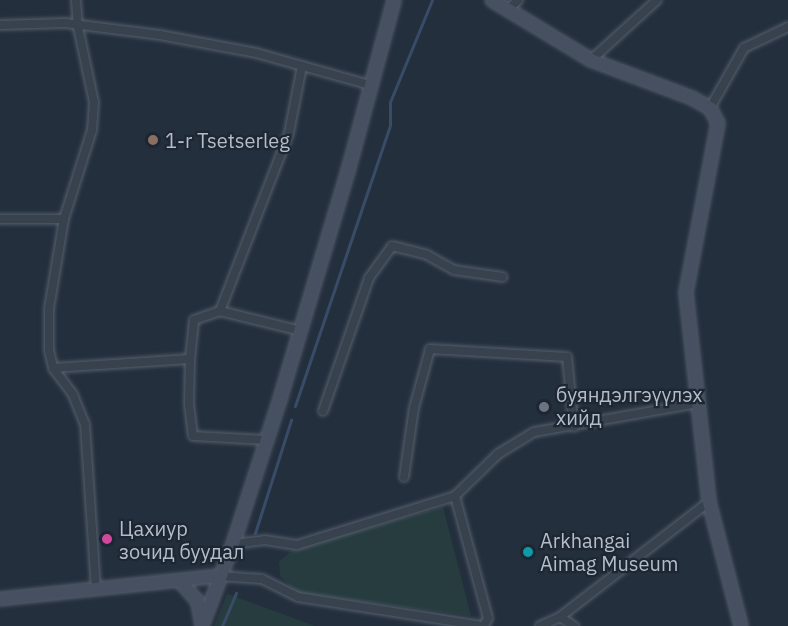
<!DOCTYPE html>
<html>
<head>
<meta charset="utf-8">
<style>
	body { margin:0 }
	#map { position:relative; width:788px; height:626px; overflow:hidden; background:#242f3e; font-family:"IBM Plex Sans",sans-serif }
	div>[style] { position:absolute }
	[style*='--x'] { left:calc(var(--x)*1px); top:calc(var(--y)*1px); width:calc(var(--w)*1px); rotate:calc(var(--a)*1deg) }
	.green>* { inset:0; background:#263c3f }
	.stream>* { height:3px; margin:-1.5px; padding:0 1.5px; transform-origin:1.5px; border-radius:1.5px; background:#394c67 }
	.roads { filter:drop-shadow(0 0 2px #565f6c) drop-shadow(0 0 2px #565f6c) }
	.street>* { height:8px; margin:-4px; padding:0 4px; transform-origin:4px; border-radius:4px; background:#38414e }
	.secondary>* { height:12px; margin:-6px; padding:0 6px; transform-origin:6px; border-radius:6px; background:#465061 }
	.dots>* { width:16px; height:16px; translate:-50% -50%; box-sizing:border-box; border:3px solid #1d2633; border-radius:50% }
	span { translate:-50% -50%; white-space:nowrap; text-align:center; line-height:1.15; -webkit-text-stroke:4.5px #1d2633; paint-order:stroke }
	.poi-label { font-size:20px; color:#b4bcc9 }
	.left { translate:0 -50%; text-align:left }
</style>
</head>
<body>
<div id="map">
	<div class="green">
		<i style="clip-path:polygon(443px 507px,471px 616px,305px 594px,301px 597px,280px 576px,279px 562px,300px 543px,307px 545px)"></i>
		<i style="clip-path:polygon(227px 594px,228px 594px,315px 626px,214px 626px)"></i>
	</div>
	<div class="stream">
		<i style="--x:295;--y:406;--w:297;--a:-71.3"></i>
		<i style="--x:390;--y:125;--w:23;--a:-90"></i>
		<i style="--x:390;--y:102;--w:110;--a:-67.6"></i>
		<i style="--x:255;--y:533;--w:119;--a:-72.3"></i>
		<i style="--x:222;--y:626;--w:36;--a:-67"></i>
	</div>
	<div class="roads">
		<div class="street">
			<i style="--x:76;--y:0;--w:27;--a:86"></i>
			<i style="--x:78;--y:27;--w:77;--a:78"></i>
			<i style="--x:94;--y:102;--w:28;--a:94"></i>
			<i style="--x:92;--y:130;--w:93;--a:107.5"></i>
			<i style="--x:64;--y:219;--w:91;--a:99.5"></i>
			<i style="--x:49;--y:309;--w:41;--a:90"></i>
			<i style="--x:49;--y:350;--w:18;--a:77"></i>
			<i style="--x:53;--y:368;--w:34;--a:53"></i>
			<i style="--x:73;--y:395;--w:31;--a:68"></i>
			<i style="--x:85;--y:424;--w:164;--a:86.2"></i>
			<i style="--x:507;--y:11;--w:16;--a:-45"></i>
			<i style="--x:0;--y:25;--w:65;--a:-1.8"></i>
			<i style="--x:65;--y:23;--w:96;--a:7.2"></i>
			<i style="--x:160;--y:35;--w:98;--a:10.6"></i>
			<i style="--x:256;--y:53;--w:118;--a:15.7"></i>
			<i style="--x:591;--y:60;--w:89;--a:-42.3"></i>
			<i style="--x:710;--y:108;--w:69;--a:-60.5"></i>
			<i style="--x:744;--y:48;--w:49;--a:-25.5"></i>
			<i style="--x:0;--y:219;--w:64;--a:0"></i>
			<i style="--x:220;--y:311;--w:191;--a:-68.8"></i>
			<i style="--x:289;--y:133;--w:68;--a:-79"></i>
			<i style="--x:190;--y:359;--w:39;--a:-84"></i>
			<i style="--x:194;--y:320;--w:28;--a:-19"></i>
			<i style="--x:220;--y:311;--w:83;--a:13.9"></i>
			<i style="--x:53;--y:368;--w:137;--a:-3.8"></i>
			<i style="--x:190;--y:359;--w:45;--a:91.3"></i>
			<i style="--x:189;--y:404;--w:32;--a:83"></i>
			<i style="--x:193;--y:436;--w:73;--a:3.1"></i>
			<i style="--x:323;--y:411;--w:141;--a:-70.9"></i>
			<i style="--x:369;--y:278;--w:39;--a:-54"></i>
			<i style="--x:392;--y:246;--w:36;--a:14"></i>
			<i style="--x:427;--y:255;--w:31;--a:29"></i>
			<i style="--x:454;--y:270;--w:49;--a:8.3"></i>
			<i style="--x:404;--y:477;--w:70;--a:-81.8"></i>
			<i style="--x:414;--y:408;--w:61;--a:-74.8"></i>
			<i style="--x:430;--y:349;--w:137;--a:3.3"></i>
			<i style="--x:567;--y:357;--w:70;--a:84.3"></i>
			<i style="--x:455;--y:496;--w:126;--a:74.9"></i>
			<i style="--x:488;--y:618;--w:9;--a:117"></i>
			<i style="--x:233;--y:544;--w:32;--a:-7"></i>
			<i style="--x:265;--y:540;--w:32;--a:9"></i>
			<i style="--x:297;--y:545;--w:165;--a:-17.2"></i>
			<i style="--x:455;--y:496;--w:60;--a:-44.3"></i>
			<i style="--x:498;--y:454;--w:42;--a:-31.4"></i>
			<i style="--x:534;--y:432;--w:168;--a:-10"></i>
			<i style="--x:219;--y:576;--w:43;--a:4"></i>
			<i style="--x:262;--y:579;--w:40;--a:26.6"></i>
			<i style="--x:298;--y:597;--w:188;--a:8.9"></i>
			<i style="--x:560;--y:617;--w:17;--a:33"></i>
			<i style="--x:540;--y:626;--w:22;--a:-24"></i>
			<i style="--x:560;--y:617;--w:188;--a:-37.7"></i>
		</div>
		<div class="secondary">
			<i style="--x:492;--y:0;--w:116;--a:31.2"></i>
			<i style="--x:591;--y:60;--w:108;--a:20.6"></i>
			<i style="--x:692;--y:98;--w:21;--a:29"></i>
			<i style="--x:710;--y:108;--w:17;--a:62"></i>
			<i style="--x:718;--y:123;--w:173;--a:100.7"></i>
			<i style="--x:686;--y:293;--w:210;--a:83.7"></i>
			<i style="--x:709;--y:502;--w:128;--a:75.5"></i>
			<i style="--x:180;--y:581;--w:28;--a:49"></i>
			<i style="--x:198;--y:602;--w:22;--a:80"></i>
			<i style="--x:0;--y:599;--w:220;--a:-6"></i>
			<i style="--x:202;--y:626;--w:88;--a:-69.3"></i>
			<i style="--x:233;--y:544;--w:152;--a:-72"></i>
			<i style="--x:280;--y:399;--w:238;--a:-73.4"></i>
			<i style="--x:348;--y:171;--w:177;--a:-74.9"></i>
		</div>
	</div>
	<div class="dots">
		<i style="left:153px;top:140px;background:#8d6e63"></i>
		<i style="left:544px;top:407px;background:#6b7280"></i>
		<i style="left:107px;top:539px;background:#d1479c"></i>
		<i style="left:528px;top:552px;background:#0f9aa8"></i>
	</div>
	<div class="poi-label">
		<span class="left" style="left:165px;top:140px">1-r Tsetserleg</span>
		<span class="left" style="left:556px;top:406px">буяндэлгэүүлэх<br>хийд</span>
		<span class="left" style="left:119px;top:540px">Цахиур<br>зочид буудал</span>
		<span class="left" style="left:540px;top:552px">Arkhangai<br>Aimag Museum</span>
	</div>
</div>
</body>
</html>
